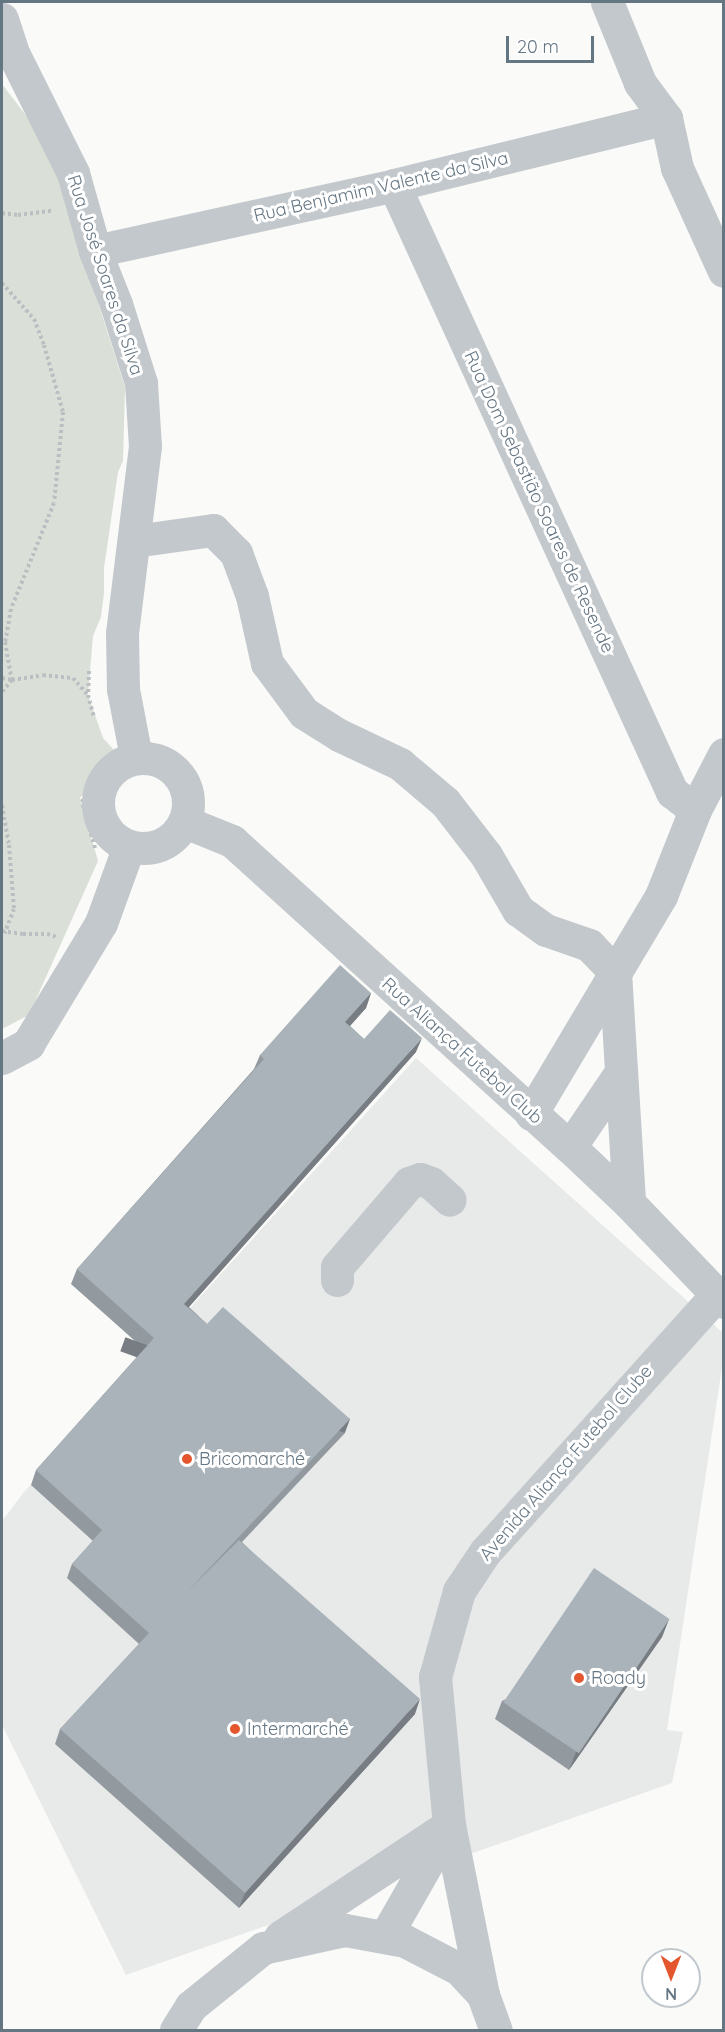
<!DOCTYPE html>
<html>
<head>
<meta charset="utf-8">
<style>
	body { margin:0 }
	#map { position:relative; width:725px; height:2032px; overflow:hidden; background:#fafaf8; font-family:Quicksand,sans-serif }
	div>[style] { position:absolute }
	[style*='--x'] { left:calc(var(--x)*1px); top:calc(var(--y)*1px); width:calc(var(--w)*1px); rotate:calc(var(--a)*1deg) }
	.built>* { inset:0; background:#e8e9e9 }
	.green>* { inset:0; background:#dadfd7 }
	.path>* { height:4px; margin-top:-2px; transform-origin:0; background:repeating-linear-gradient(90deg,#bbbfc2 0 3px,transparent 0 6px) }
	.minor>* { height:33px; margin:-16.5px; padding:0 16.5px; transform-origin:16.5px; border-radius:16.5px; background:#c3c8cc }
	.minor>.ring { margin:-16.5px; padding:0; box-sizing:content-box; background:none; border:33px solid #c3c8cc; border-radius:50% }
	.wall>* { inset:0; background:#929a9f }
	.shaded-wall>* { inset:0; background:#777d82; transform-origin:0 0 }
	.building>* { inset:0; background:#aab3b9; transform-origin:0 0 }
	.dots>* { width:16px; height:16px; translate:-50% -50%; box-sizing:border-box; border:3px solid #fff; border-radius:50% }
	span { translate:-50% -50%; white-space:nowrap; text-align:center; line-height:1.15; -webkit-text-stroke:6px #fff; paint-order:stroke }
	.street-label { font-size:18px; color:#657683 }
	.poi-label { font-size:18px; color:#657683 }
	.left { translate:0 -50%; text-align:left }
	.frame { position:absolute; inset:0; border:3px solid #657683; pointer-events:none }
	.north { position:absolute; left:641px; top:1948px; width:60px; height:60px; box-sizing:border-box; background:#fff; border:2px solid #c1c8cd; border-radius:50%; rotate:180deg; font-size:16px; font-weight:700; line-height:24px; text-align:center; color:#657683 }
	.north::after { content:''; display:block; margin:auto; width:21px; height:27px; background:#e4572e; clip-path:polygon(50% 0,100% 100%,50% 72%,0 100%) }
	.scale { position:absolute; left:506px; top:36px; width:88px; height:27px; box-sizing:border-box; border:3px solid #657683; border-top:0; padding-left:8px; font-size:18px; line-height:21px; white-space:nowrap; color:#657683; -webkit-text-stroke:4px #fff; paint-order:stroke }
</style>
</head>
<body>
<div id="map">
	<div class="built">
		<i style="clip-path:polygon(416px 1058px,723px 1333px,723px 1361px,667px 1730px,683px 1732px,672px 1783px,126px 1975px,2px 1725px,2px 1521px,24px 1492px)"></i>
	</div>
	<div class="green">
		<i style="clip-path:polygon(2px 84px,47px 143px,125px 387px,123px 461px,118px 472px,104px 568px,104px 593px,101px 617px,93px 636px,88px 695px,103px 738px,114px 750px,80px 798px,98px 861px,29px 1015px,2px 1029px)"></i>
	</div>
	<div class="path">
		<i style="--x:2;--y:213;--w:16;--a:7"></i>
		<i style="--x:18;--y:215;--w:34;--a:-7"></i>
		<i style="--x:2;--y:283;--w:48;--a:48.4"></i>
		<i style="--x:34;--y:319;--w:28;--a:69"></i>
		<i style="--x:44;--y:345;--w:70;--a:74.2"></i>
		<i style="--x:63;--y:412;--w:91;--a:95.6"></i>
		<i style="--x:54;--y:503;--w:114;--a:112.1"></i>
		<i style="--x:11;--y:609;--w:34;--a:100"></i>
		<i style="--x:5;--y:642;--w:39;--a:80"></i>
		<i style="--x:12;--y:680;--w:16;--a:130"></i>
		<i style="--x:89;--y:671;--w:24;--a:92"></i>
		<i style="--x:88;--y:695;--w:23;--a:75"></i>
		<i style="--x:2;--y:678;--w:10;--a:11"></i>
		<i style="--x:12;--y:680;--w:31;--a:-9"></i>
		<i style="--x:43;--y:675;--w:30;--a:6"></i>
		<i style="--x:73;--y:678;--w:23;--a:49"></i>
		<i style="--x:2;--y:805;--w:41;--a:80.1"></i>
		<i style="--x:9;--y:845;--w:64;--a:85.5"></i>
		<i style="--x:14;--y:909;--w:26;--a:111"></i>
		<i style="--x:95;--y:848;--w:48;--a:-105.8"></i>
		<i style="--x:82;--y:802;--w:14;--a:-69"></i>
		<i style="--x:87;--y:789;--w:31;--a:-59"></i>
		<i style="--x:2;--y:931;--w:21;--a:8"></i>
		<i style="--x:23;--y:934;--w:24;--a:0"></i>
		<i style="--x:47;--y:934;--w:10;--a:17"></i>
	</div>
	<div class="minor">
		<i style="--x:607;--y:2;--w:87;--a:67.8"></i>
		<i style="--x:640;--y:83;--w:44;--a:53.4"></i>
		<i style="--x:666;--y:118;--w:51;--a:77.6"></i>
		<i style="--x:677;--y:168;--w:113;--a:65.5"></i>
		<i style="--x:2;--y:19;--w:38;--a:72"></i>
		<i style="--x:14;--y:55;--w:132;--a:63.4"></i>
		<i style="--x:73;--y:173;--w:81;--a:74.2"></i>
		<i style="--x:95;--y:251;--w:57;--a:68.4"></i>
		<i style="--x:116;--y:304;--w:83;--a:72.4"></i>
		<i style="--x:141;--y:383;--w:63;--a:86.4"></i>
		<i style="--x:145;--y:446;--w:188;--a:97"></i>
		<i style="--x:122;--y:633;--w:56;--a:89"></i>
		<i style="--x:123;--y:689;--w:69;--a:79.2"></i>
		<i style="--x:394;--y:185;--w:668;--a:65.39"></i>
		<i style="--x:672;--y:792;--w:29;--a:38"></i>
		<i style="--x:95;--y:251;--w:306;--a:-12.4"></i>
		<i style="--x:394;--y:185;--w:280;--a:-13.8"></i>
		<i style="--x:134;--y:541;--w:80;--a:-7.9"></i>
		<i style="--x:213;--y:530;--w:33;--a:45"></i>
		<i style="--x:236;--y:553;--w:46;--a:69.6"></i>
		<i style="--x:252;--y:596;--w:69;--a:77.4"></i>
		<i style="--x:267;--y:663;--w:62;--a:53.5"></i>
		<i style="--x:304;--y:713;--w:41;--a:32.2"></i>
		<i style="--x:339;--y:735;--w:68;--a:25.4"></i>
		<i style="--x:400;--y:764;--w:59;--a:40.2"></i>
		<i style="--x:445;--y:802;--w:67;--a:52.3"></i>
		<i style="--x:486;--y:855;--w:64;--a:59.8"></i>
		<i style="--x:518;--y:910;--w:34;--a:36"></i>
		<i style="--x:546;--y:930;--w:46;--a:19.2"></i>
		<i style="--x:589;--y:945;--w:37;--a:46"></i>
		<i class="ring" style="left:98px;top:758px;width:57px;height:57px"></i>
		<i style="--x:185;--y:822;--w:51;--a:22"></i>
		<i style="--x:232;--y:841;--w:456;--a:42.2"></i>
		<i style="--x:570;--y:1147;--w:81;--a:43.5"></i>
		<i style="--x:629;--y:1203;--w:137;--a:46.2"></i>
		<i style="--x:615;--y:972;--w:231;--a:86.5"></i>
		<i style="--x:2;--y:1058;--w:30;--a:-28"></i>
		<i style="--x:28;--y:1044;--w:141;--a:-58.9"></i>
		<i style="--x:101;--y:923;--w:82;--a:-70"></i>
		<i style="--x:531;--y:1114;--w:254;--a:-59.2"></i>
		<i style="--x:661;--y:896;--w:92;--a:-68.4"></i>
		<i style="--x:695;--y:810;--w:63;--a:-62.6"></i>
		<i style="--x:570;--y:1147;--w:91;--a:-55.8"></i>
		<i style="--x:337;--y:1280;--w:13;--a:-90"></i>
		<i style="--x:337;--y:1267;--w:111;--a:-49.4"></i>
		<i style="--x:409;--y:1183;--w:12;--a:-20"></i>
		<i style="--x:420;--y:1179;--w:12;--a:20"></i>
		<i style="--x:431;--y:1183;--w:25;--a:42"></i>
		<i style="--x:280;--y:1937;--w:203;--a:-33.5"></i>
		<i style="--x:385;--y:1937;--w:121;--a:-60.3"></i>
		<i style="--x:483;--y:1995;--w:173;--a:-101.3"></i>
		<i style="--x:449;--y:1825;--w:149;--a:-95.4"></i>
		<i style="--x:435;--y:1677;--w:89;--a:-74.4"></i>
		<i style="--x:459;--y:1591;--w:47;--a:-56.3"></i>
		<i style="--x:485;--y:1552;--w:346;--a:-48"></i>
		<i style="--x:176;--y:2030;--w:28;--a:-58"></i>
		<i style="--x:191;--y:2006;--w:92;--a:-38.9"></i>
		<i style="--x:263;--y:1948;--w:84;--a:-12.4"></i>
		<i style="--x:345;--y:1930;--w:61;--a:10.4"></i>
		<i style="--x:405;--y:1941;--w:61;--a:27.4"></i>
		<i style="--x:459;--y:1969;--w:35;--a:47"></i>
		<i style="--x:483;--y:1995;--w:37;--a:70"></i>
	</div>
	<div class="wall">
		<i style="clip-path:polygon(371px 993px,366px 1008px,350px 1026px,364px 1039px,416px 1052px,189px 1307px,207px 1324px,345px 1433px,242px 1542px,415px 1714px,239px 1908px,55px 1744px,60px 1729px,139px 1644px,67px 1578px,72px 1564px,93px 1541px,31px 1485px,36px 1470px,144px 1349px,71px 1284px,77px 1269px,254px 1069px,260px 1055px)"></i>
		<i style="clip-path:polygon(669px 1619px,662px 1637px,569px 1770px,495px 1719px,502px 1701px)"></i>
	</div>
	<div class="shaded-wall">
		<i style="clip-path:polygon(371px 993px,366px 1008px,340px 1037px,345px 1022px)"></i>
		<i style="clip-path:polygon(422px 1038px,416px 1052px,179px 1318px,184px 1304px)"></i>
		<i style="left:350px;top:1419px;width:15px;height:239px;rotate:110deg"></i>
		<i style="clip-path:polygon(669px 1619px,662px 1637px,569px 1770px,576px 1752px)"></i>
		<i style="clip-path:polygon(420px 1699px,415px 1714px,239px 1908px,245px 1893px)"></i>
	</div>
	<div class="building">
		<i style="clip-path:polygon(340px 965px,371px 993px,345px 1022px,364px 1039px,390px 1010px,422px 1038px,184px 1304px,207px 1324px,223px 1307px,350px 1419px,186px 1593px,239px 1540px,420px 1699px,245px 1893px,60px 1729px,149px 1633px,72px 1564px,102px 1530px,36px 1470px,154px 1338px,77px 1269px,264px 1059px,260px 1055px)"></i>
		<i style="left:594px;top:1568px;width:91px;height:162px;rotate:34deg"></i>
	</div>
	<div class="dots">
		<i style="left:187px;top:1459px;background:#e4572e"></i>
		<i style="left:579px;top:1678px;background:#e4572e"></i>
		<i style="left:235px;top:1729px;background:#e4572e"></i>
	</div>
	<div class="street-label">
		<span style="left:381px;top:187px;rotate:-13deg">Rua Benjamim Valente da Silva</span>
		<span style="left:105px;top:275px;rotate:72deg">Rua José Soares da Silva</span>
		<span style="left:539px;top:502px;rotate:65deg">Rua Dom Sebastião Soares de Resende</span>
		<span style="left:462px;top:1051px;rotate:42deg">Rua Aliança Futebol Club</span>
		<span style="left:566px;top:1463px;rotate:-49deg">Avenida Aliança Futebol Clube</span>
	</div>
	<div class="poi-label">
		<span class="left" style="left:199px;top:1459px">Bricomarché</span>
		<span class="left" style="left:591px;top:1678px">Roady</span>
		<span class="left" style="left:247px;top:1729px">Intermarché</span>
	</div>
	<div class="frame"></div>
	<div class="north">N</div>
	<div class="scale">20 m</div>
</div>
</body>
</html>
